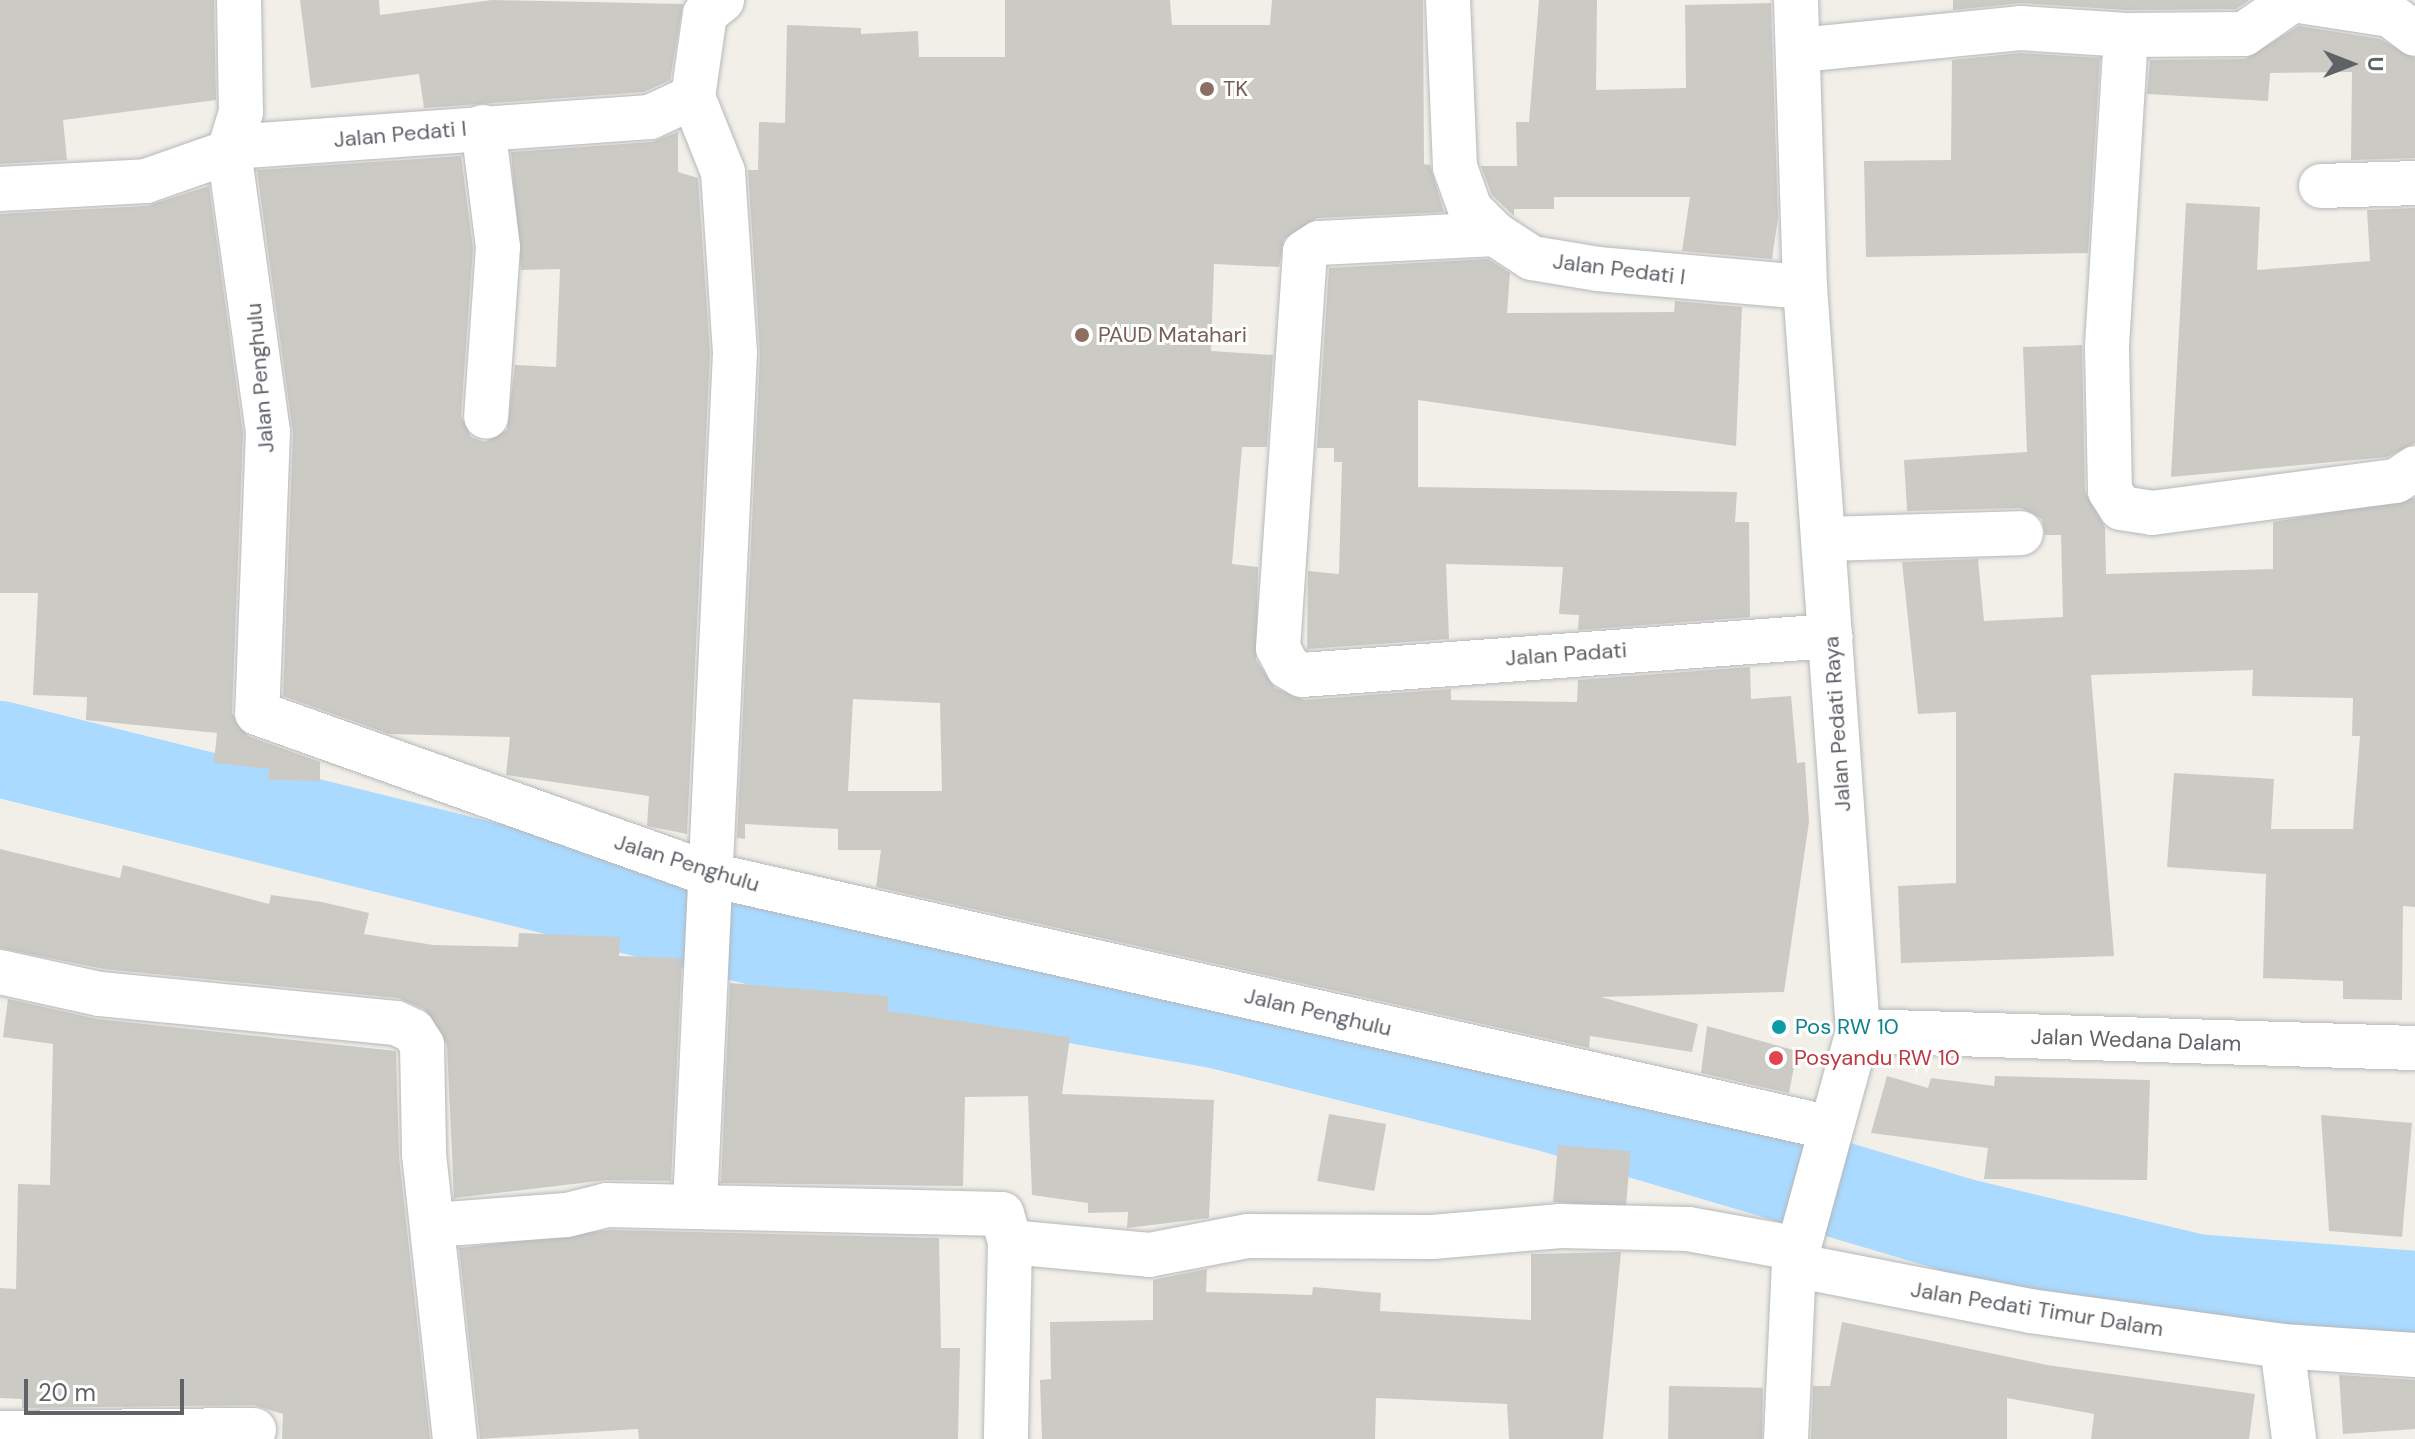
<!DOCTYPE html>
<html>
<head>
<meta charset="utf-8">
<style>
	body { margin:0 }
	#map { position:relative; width:2415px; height:1439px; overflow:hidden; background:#f1efe8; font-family:"DM Sans",sans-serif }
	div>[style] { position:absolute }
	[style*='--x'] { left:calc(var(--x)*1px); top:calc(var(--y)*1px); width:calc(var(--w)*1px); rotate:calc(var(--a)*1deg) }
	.river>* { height:96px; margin:-48px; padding:0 48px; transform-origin:48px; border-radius:48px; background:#aadaff }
	.building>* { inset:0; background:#cccac5; transform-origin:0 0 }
	.roads { filter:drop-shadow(0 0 2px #b5b8bc) drop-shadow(0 0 2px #b5b8bc) }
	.street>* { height:44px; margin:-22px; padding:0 22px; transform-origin:22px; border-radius:22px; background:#fff }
	.secondary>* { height:44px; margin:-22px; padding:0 22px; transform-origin:22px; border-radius:22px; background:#fff }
	.dots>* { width:22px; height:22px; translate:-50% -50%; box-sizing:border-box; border:4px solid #fff; border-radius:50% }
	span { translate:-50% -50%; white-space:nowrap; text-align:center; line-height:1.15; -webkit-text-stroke:6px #fff; paint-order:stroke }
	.education-label { font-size:22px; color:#785e54 }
	.left { translate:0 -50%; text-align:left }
	.street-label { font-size:22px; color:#5f6368 }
	.culture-label { font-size:22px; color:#0d838f }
	.health-label { font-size:22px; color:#be3a42 }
	.north { position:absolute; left:2311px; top:24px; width:80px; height:80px; -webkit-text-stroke:6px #fff; paint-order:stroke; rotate:90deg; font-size:22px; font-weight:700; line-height:32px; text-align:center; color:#5f6368 }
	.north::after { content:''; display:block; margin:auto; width:28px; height:36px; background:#5f6368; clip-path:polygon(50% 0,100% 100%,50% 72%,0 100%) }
	.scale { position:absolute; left:24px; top:1379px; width:160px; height:36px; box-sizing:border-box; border:4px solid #5f6368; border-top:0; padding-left:10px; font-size:24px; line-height:28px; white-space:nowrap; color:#5f6368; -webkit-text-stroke:6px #fff; paint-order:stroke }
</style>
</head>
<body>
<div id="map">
	<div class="river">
		<i style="--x:0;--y:749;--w:808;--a:13.97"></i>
		<i style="--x:784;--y:944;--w:443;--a:10"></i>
		<i style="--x:1220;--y:1021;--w:349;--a:14.1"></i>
		<i style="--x:1558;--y:1106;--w:415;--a:16.6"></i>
		<i style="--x:1956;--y:1225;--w:246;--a:13.4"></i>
		<i style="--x:2195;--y:1282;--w:221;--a:4.4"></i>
	</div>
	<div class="building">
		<i style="clip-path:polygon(0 0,214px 0,216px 100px,63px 120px,67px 160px,0 164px)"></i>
		<i style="clip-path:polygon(300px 0,379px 0,380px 15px,492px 0,683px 4px,670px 80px,644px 92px,424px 108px,419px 74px,311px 88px)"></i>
		<i style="clip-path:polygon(evenodd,1005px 0,1170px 0,1172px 25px,1270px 25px,1272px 0,1423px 0,1424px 164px,1430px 165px,1444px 212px,1317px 218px,1284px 239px,1279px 267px,1214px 264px,1211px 351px,1273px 355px,1267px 447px,1242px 447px,1232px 564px,1258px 567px,1256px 660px,1275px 688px,1304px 700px,1451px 689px,1451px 700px,1577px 702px,1578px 680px,1750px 667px,1751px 699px,1791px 696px,1797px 763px,1805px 762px,1809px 822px,1784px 992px,1601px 997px,1698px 1024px,1692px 1052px,1590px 1036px,1589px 1048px,876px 887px,881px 850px,838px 850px,838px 829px,745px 824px,745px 839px,737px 838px,760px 354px,748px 170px,758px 170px,759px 122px,785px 123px,787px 25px,861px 28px,861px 34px,918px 31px,919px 57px,1005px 57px,1005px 0,853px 699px,940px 703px,942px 791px,848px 791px,853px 699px)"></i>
		<i style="clip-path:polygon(1539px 0,1597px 0,1596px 90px,1686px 88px,1685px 5px,1771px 3px,1778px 218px,1772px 259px,1682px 251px,1690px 197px,1554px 197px,1554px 209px,1514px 209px,1514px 216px,1492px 195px,1481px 166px,1517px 166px,1516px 122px,1529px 122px)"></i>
		<i style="clip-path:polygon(1953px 0,2249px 0,2236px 9px,2127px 10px,2021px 3px,1953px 10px)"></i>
		<i style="clip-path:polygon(2299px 26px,2380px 39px,2415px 58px,2415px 158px,2351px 160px,2352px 72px,2270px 73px,2268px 101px,2147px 94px,2150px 60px,2245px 59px)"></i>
		<i style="clip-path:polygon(2020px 53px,2100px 58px,2088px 253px,1866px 257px,1864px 161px,1951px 160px,1952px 60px)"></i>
		<i style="clip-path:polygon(678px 132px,678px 172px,698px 178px,710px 353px,687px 834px,647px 826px,649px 796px,506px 775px,510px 737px,389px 734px,283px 696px,293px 433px,257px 170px,461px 156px,473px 248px,461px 416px,471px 437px,485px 442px,507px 430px,515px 365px,556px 367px,560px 269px,521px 270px,511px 152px,652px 142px)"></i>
		<i style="clip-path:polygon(209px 186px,243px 433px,232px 713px,248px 736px,320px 762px,320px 781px,268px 780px,269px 769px,214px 763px,217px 733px,86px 720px,87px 697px,33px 695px,38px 593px,0 593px,0 214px,147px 206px)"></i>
		<i style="clip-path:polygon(2186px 203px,2260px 207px,2257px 270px,2370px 261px,2367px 210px,2415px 208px,2415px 443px,2387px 457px,2171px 477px)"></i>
		<i style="clip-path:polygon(1488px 259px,1510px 273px,1507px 313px,1674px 312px,1675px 301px,1742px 307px,1736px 446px,1418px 400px,1418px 487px,1737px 492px,1735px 522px,1749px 522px,1750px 617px,1578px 630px,1579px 615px,1559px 614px,1563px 567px,1446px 564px,1449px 639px,1307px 649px,1308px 571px,1339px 574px,1342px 462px,1334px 462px,1334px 448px,1317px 448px,1329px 268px)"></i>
		<i style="clip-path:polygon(2082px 345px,2085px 492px,2105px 527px,2106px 574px,2273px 569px,2273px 522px,2415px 498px,2415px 907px,2403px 906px,2402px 1000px,2343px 999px,2343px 981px,2263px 978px,2266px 874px,2167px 867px,2174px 773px,2274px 779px,2271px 829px,2353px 829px,2360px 736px,2352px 736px,2353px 698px,2252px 696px,2253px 670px,2091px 675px,2114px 956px,1901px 963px,1898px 886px,1956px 883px,1956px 712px,1918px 714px,1902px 562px,1978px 559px,1984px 621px,2063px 617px,2061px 535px,2045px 535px,2042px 519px,2021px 508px,1907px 511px,1904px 460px,2027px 452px,2023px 347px)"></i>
		<i style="clip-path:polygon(0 849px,120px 878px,123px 865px,269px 904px,271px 895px,322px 902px,369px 913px,364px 934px,433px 945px,518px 947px,519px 933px,620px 937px,619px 956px,682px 958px,671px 1181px,607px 1180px,454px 1198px,447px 1045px,424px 1009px,398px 998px,104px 969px,0 948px)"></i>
		<i style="clip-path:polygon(730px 983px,888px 996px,888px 1011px,1070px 1037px,1062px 1094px,1214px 1100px,1209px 1218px,1127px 1228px,1128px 1212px,1088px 1213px,1088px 1203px,1032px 1195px,1028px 1096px,965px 1097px,963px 1186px,721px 1183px)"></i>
		<i style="clip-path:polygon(8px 999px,97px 1019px,396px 1051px,399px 1157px,430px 1439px,282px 1439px,283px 1414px,254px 1405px,22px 1408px,22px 1399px,0 1398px,0 1288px,16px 1289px,18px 1184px,50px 1185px,53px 1044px,3px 1037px)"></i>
		<i style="clip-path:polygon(1707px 1026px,1797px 1051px,1789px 1093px,1701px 1073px)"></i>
		<i style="clip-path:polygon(1887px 1076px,1928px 1088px,1931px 1078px,1994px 1086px,1995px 1076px,2150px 1080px,2147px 1180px,1984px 1179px,1988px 1148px,1871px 1133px)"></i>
		<i style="left:1329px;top:1114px;width:58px;height:68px;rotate:10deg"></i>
		<i style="clip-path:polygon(2321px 1115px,2412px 1123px,2402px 1237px,2329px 1231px)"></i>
		<i style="left:1558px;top:1145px;width:73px;height:57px;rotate:5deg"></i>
		<i style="clip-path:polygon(610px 1230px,939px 1238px,941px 1348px,960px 1348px,958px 1439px,639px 1439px,638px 1429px,480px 1439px,459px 1248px)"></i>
		<i style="clip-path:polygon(1621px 1252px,1603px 1439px,1509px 1439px,1507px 1404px,1376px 1398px,1375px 1439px,1042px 1439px,1040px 1380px,1051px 1379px,1050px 1322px,1153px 1320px,1153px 1280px,1207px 1269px,1206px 1292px,1312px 1295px,1313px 1287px,1381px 1293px,1380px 1311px,1531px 1320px,1531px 1254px)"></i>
		<i style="clip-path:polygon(1842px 1322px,2047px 1365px,2255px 1394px,2249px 1439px,2091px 1439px,2094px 1414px,2007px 1398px,2007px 1439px,1811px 1439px,1813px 1386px,1830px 1386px)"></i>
		<i style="clip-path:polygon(2339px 1375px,2415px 1380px,2415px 1429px,2343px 1434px)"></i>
		<i style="left:1669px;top:1386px;width:94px;height:54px;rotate:1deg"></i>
	</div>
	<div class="roads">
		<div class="street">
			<i style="--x:239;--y:0;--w:112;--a:89"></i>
			<i style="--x:241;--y:112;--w:41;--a:107.1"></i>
			<i style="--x:229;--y:151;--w:284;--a:82.1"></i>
			<i style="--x:268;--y:432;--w:281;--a:92.2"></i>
			<i style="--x:257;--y:713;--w:482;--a:19.6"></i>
			<i style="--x:711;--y:875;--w:1148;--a:12.73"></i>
			<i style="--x:1448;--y:0;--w:167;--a:87.6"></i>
			<i style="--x:1455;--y:167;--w:45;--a:70.3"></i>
			<i style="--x:1470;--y:209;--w:35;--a:45"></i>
			<i style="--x:1495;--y:234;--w:44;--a:33"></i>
			<i style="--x:1532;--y:258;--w:67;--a:9.5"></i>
			<i style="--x:1598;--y:269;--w:208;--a:5"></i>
			<i style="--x:2126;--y:35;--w:118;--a:-0.5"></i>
			<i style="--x:2244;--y:34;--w:60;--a:-34.8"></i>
			<i style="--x:2293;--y:0;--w:98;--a:8.8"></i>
			<i style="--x:2390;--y:15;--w:31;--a:37"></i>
			<i style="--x:1800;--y:50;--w:221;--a:-5.7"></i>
			<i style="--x:2020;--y:28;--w:106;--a:3.8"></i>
			<i style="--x:2126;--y:35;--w:314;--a:93.5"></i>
			<i style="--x:2107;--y:348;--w:143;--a:88.8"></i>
			<i style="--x:2110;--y:491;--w:20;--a:57"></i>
			<i style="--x:2121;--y:508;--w:31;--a:9"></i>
			<i style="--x:2152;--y:513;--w:246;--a:-7.5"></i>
			<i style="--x:2396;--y:481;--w:23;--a:-34"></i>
			<i style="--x:693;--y:97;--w:81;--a:68.2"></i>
			<i style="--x:723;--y:172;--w:181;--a:86.2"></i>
			<i style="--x:735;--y:353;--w:852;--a:92.69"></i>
			<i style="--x:483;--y:127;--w:121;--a:82.9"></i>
			<i style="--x:498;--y:247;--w:170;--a:94"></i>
			<i style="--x:2321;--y:186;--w:94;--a:-1.8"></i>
			<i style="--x:0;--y:189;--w:146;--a:-3.1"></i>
			<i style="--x:146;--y:181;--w:106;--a:-19.3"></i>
			<i style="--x:246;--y:146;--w:405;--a:-4.1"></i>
			<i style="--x:650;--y:117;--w:47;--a:-24.9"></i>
			<i style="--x:693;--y:97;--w:84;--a:-81.8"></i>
			<i style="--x:705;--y:14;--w:22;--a:-39"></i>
			<i style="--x:1495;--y:234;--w:176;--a:177.1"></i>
			<i style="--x:1319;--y:243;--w:17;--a:147"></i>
			<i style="--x:1305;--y:252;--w:397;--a:93.9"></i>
			<i style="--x:1278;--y:648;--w:21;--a:62"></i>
			<i style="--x:1288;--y:667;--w:16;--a:30"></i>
			<i style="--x:1302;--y:675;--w:530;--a:-4.22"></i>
			<i style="--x:1823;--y:539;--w:198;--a:-1.7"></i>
			<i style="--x:0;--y:972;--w:102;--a:12.4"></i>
			<i style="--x:100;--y:994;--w:297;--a:5.6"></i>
			<i style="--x:396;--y:1023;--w:19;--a:25"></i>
			<i style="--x:413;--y:1031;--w:17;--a:57"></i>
			<i style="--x:422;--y:1045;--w:109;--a:88.9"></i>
			<i style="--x:424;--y:1154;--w:287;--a:83.8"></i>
			<i style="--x:1858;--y:1031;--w:557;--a:1.75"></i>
			<i style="--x:433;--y:1225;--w:134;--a:-4.3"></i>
			<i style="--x:567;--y:1215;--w:41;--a:-14"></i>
			<i style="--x:607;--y:1205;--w:395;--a:1.3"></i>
			<i style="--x:1002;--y:1214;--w:29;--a:74"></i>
			<i style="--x:1010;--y:1242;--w:197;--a:91.2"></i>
			<i style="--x:1010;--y:1242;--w:140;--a:5.3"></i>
			<i style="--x:1149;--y:1255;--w:101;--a:-10.9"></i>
			<i style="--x:1248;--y:1236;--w:184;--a:0.3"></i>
			<i style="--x:1432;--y:1237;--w:129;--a:-4.9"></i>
			<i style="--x:1561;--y:1226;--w:127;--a:1.4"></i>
			<i style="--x:1688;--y:1229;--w:113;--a:10.2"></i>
			<i style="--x:1794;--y:1265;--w:240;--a:11"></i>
			<i style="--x:2030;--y:1311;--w:254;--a:7.9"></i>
			<i style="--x:2282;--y:1346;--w:133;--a:3.9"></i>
			<i style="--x:2282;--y:1346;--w:94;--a:82.6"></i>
			<i style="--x:0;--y:1433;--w:254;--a:-0.7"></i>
		</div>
		<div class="secondary">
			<i style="--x:1786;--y:1439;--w:174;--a:-87.4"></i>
			<i style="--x:1794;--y:1265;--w:243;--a:-74.7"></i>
			<i style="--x:1858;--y:1031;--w:746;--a:-94.07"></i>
			<i style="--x:1805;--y:287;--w:287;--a:-91.8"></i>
		</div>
	</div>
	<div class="dots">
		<i style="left:1207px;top:89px;background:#8d6e63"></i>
		<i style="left:1082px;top:335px;background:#8d6e63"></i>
		<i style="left:1779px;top:1027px;background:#0f9aa8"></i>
		<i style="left:1776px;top:1058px;background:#e0444e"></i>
	</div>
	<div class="education-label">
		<span class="left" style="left:1223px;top:89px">TK</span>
		<span class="left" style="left:1098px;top:335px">PAUD Matahari</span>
	</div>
	<div class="street-label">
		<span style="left:400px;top:134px;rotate:-5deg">Jalan Pedati I</span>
		<span style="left:1619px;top:269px;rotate:7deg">Jalan Pedati I</span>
		<span style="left:260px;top:378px;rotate:-95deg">Jalan Penghulu</span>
		<span style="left:1566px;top:654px;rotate:-4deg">Jalan Padati</span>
		<span style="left:1837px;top:724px;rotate:-94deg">Jalan Pedati Raya</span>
		<span style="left:687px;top:863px;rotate:17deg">Jalan Penghulu</span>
		<span style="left:1318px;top:1012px;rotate:13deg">Jalan Penghulu</span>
		<span style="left:2136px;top:1040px;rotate:2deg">Jalan Wedana Dalam</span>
		<span style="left:2037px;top:1309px;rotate:9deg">Jalan Pedati Timur Dalam</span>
	</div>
	<div class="culture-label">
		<span class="left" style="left:1795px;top:1027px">Pos RW 10</span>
	</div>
	<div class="health-label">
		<span class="left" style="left:1794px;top:1058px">Posyandu RW 10</span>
	</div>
	<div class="north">U</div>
	<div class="scale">20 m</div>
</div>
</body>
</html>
